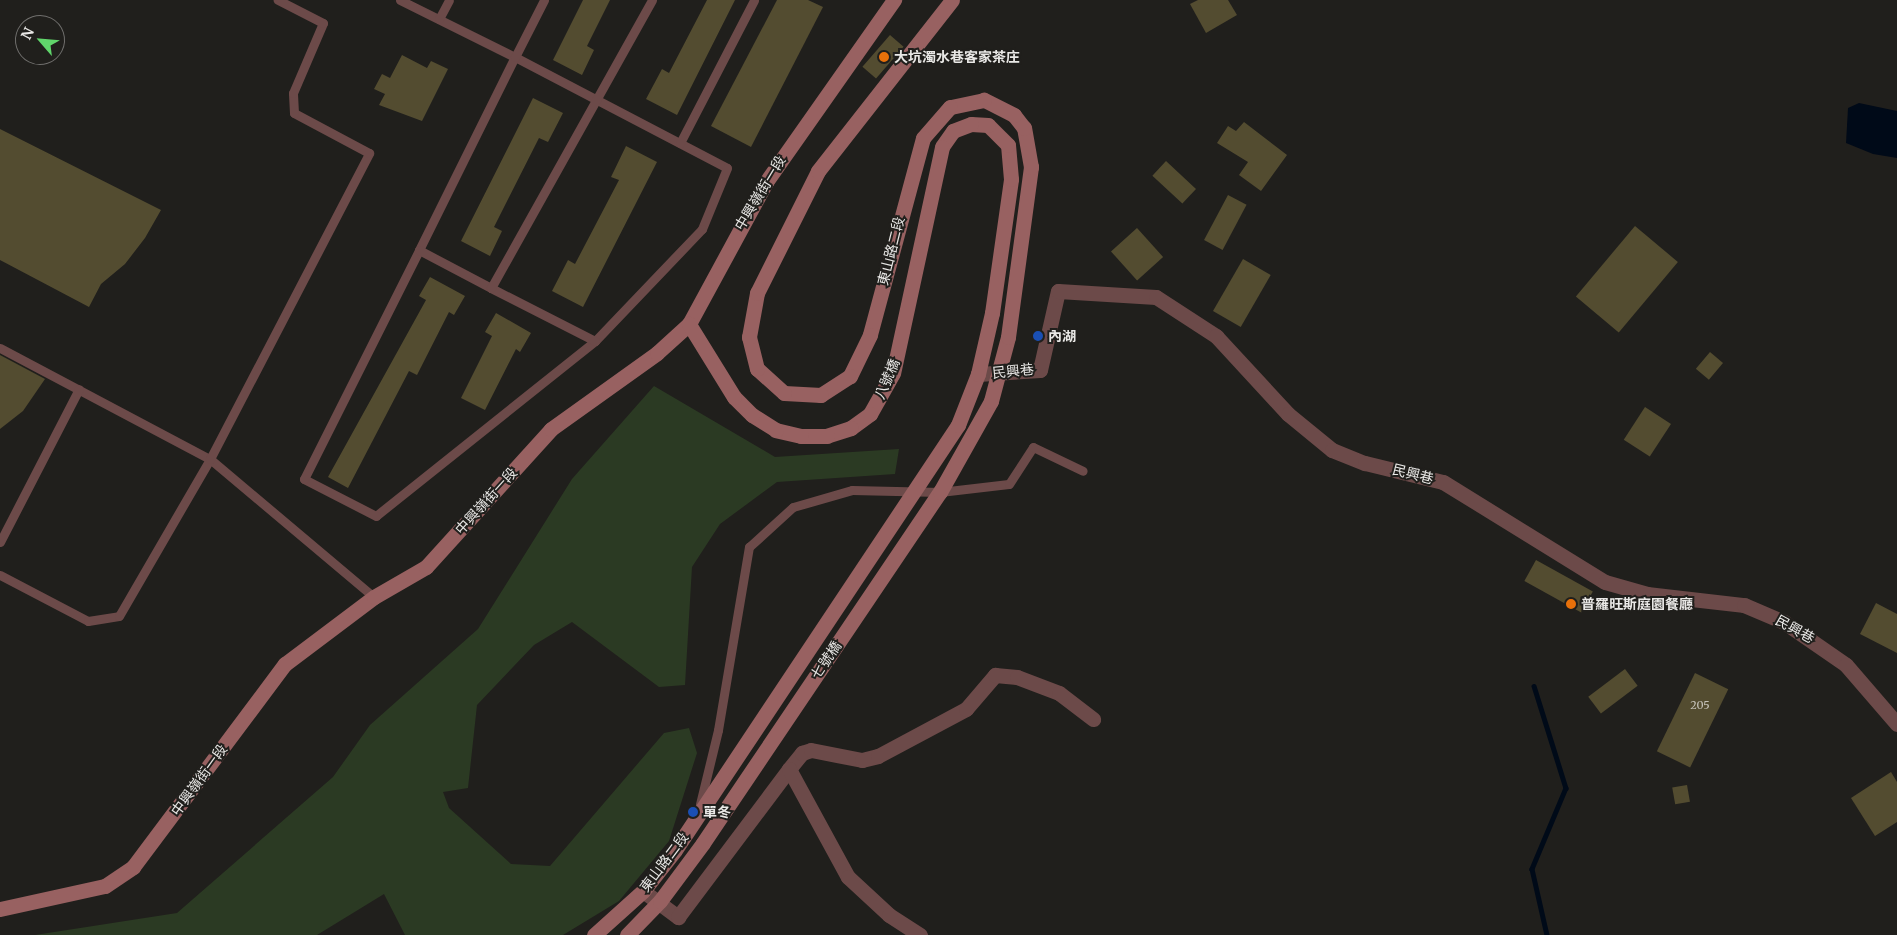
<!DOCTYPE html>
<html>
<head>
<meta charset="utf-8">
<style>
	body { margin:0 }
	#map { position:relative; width:1897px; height:935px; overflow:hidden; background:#201f1c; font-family:Merriweather,"Noto Sans TC",serif }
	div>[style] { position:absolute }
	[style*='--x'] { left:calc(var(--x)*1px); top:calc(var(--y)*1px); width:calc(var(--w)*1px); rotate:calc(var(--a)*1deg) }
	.green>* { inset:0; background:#2b3a23 }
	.water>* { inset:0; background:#000a18 }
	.stream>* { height:4.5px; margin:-2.25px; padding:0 2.25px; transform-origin:2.25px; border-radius:2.25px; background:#000a18 }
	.building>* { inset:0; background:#534c30; transform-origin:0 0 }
	.lane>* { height:9px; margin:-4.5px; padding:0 4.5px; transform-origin:4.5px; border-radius:4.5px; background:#6c4a49 }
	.street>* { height:15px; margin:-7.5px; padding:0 7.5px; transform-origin:7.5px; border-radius:7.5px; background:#6c4a49 }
	.secondary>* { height:15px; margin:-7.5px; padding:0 7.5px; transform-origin:7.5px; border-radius:7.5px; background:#986161 }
	.dots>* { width:14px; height:14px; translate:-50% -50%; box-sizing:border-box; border:2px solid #201f1c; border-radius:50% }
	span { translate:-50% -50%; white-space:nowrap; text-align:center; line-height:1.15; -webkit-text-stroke:4px #201f1c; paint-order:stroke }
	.number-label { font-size:11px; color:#c4c1b8 }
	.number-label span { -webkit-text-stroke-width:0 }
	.poi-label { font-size:14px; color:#e9e8e6; font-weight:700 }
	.left { translate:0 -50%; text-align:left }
	.street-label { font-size:14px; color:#e9e8e6 }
	.north { position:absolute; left:15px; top:15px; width:50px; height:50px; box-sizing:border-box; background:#201f1c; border:1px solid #706f6d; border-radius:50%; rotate:297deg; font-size:14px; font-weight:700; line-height:20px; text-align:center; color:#e9e8e6 }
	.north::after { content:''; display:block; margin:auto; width:18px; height:22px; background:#60d56b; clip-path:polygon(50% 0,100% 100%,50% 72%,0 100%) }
</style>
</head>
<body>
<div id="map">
	<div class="green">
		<i style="clip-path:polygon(654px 386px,775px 457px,899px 449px,895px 474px,777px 482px,720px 524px,692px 567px,685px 685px,659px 687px,572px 622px,534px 645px,477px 705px,468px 788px,443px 792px,449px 808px,511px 864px,550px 866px,664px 733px,689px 728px,697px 753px,669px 841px,619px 901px,563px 935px,405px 935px,384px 894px,317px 935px,35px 935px,177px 913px,333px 777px,370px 725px,478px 629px,572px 479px)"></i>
	</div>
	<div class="water">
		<i style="clip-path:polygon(1859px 103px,1897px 111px,1897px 158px,1873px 154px,1846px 143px,1848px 108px)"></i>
	</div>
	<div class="stream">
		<i style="--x:1534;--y:686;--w:107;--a:72.6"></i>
		<i style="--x:1566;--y:788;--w:88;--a:112.8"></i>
		<i style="--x:1532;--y:869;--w:68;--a:77.2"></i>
	</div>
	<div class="building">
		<i style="clip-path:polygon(583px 0,610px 0,587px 46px,594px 50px,582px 75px,553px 60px)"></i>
		<i style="clip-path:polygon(707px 0,735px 0,677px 115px,646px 99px,662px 69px,669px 73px)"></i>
		<i style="clip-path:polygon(777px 0,808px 0,823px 7px,751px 147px,711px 126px)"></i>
		<i style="clip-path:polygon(1198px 0,1228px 0,1237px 15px,1206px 33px,1190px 4px)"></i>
		<i style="left:890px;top:35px;width:18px;height:42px;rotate:41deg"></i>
		<i style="clip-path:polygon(402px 55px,427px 68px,431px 61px,448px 69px,422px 121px,379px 105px,385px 94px,374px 89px,382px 74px,390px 78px)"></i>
		<i style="clip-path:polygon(533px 98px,563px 113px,548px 142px,539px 138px,494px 227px,502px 231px,490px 256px,461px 241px)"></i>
		<i style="clip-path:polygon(1244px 122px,1287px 155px,1261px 191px,1239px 175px,1248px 162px,1217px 143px,1228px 126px,1236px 131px)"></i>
		<i style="clip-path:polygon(0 129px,161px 210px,145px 238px,125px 264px,101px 284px,89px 307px,0 260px)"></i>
		<i style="clip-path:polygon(626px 146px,657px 162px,583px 307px,552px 291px,568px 260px,575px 264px,619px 180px,611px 177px)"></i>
		<i style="left:1166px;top:161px;width:41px;height:20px;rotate:43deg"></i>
		<i style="left:1228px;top:195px;width:21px;height:51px;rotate:28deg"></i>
		<i style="left:1635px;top:226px;width:56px;height:92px;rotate:40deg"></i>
		<i style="left:1137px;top:228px;width:39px;height:35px;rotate:48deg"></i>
		<i style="left:1243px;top:259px;width:32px;height:60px;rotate:30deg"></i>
		<i style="clip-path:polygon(430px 277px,465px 296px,454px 315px,449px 312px,417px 375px,409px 371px,348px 488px,328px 477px,426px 300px,419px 296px)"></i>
		<i style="clip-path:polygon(496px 313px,531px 333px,520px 352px,516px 349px,485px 410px,461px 398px,492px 336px,485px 332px)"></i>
		<i style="left:1710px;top:352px;width:17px;height:22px;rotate:40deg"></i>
		<i style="clip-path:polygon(0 355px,45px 379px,23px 411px,0 429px)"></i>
		<i style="left:1645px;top:407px;width:31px;height:39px;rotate:33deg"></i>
		<i style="left:1536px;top:560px;width:65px;height:24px;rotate:29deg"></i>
		<i style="clip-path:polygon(1876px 603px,1897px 614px,1897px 653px,1860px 634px)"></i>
		<i style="left:1625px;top:669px;width:21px;height:46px;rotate:53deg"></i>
		<i style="left:1695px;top:673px;width:37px;height:87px;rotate:26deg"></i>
		<i style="clip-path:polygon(1891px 772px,1897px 782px,1897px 822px,1875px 836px,1851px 798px)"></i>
		<i style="left:1687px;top:785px;width:17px;height:15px;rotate:80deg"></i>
	</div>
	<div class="lane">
		<i style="--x:400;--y:0;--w:128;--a:26.4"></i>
		<i style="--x:515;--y:57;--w:239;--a:27.6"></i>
		<i style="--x:727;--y:168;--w:66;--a:112.3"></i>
		<i style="--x:702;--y:229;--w:155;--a:133.7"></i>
		<i style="--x:595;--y:341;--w:280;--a:141.4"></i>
		<i style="--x:376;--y:516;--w:81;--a:-152.8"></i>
		<i style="--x:304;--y:479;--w:256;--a:-63.3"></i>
		<i style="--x:419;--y:250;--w:216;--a:-63.6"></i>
		<i style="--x:515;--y:57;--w:64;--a:-63"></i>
		<i style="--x:439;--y:19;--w:21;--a:-62"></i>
		<i style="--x:680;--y:143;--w:161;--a:-62.6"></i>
		<i style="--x:419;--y:250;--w:81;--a:27.8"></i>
		<i style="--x:595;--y:341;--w:117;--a:-153"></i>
		<i style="--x:491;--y:288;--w:330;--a:-60.8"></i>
		<i style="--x:0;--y:348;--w:238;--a:27.9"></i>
		<i style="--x:210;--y:459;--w:214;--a:40.1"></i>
		<i style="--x:0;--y:542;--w:172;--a:-62.7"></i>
		<i style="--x:0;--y:575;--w:99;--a:27.6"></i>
		<i style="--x:88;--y:621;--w:31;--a:-9"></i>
		<i style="--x:119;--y:616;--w:181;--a:-59.9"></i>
		<i style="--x:210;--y:459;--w:345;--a:-62.5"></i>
		<i style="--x:369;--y:153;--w:85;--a:-151.9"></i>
		<i style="--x:294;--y:113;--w:20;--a:-93"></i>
		<i style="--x:293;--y:93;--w:76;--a:-66.8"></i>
		<i style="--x:323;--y:23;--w:51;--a:-152.9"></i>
		<i style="--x:700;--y:804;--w:76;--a:-76.3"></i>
		<i style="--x:718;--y:730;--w:186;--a:-80.4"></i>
		<i style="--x:749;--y:547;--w:59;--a:-42.3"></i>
		<i style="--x:793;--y:507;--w:61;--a:-16.1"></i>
		<i style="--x:852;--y:490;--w:88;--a:1.3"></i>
		<i style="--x:940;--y:492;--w:69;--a:-6.6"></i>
		<i style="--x:1009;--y:484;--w:44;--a:-57"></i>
		<i style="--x:1033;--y:447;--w:55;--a:25.6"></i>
	</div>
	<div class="street">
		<i style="--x:978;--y:374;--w:62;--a:-3.7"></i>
		<i style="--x:1040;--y:370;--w:81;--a:-77.2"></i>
		<i style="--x:1058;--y:291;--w:98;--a:3.5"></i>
		<i style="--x:1156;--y:297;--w:72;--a:33"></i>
		<i style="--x:1216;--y:336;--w:106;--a:47.3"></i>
		<i style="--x:1288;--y:414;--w:57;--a:39.3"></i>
		<i style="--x:1332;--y:450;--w:35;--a:22"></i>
		<i style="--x:1365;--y:463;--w:80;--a:13.7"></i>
		<i style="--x:1443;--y:482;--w:190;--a:31.7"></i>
		<i style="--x:1605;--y:582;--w:44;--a:15.9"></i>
		<i style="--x:1647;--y:594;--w:98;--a:6.5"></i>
		<i style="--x:1744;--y:605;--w:43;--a:23"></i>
		<i style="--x:1784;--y:622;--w:75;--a:34.7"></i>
		<i style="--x:1846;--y:665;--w:78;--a:49.2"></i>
		<i style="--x:789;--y:769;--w:21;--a:-51"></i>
		<i style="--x:802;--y:753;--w:9;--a:-18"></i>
		<i style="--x:811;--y:750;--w:52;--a:11.1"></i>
		<i style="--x:862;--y:760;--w:16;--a:-14"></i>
		<i style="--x:878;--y:756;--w:100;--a:-28.1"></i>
		<i style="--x:966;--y:709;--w:45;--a:-49.5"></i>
		<i style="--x:995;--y:675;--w:22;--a:5"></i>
		<i style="--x:1017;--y:677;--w:45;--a:20.9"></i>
		<i style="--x:1059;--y:693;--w:43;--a:37.4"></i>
		<i style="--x:643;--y:891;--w:44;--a:36.6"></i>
		<i style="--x:678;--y:917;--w:185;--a:-53.1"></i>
		<i style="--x:789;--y:769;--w:123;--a:61.4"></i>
		<i style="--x:848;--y:877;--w:56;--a:42.8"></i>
		<i style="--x:889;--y:915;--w:37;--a:33"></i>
	</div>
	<div class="secondary">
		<i style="--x:0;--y:909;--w:107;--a:-12.4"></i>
		<i style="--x:105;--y:886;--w:34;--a:-34"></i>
		<i style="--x:133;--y:867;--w:254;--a:-53.2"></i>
		<i style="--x:285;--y:664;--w:111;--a:-37"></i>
		<i style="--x:374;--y:597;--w:60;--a:-30"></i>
		<i style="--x:426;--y:567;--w:186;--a:-47.8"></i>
		<i style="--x:551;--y:429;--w:130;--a:-35.6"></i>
		<i style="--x:657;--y:353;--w:43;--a:-42.2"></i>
		<i style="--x:689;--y:324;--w:162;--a:-61.5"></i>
		<i style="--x:766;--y:182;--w:223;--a:-54.9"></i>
		<i style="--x:594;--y:935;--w:66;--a:-41.9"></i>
		<i style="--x:643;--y:891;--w:52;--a:-52"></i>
		<i style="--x:675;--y:850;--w:511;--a:-56.34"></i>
		<i style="--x:958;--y:425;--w:55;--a:-68.6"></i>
		<i style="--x:978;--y:374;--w:63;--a:-77.1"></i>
		<i style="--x:992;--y:313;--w:135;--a:-81.9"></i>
		<i style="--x:1011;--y:179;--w:34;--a:-95"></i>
		<i style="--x:1008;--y:145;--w:28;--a:-135"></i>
		<i style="--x:988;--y:125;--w:17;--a:-177"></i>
		<i style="--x:971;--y:124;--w:19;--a:159"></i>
		<i style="--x:953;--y:131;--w:19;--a:125"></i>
		<i style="--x:942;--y:147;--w:231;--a:102.2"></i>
		<i style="--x:893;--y:373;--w:47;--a:119.3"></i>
		<i style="--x:870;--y:414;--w:24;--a:144"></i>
		<i style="--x:851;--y:428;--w:25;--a:162"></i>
		<i style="--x:827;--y:436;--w:26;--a:180"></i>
		<i style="--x:801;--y:436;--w:26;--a:-167"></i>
		<i style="--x:776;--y:430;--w:28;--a:-148"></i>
		<i style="--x:752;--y:415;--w:25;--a:-135"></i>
		<i style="--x:734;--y:397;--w:86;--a:-121.7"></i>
		<i style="--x:627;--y:935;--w:47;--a:-45.9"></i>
		<i style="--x:660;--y:901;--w:72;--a:-53.4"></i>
		<i style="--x:703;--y:843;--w:424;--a:-56"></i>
		<i style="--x:940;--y:492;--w:104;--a:-60.7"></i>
		<i style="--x:991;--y:401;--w:66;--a:-75.1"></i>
		<i style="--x:1008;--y:337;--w:172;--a:-82.3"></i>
		<i style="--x:1031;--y:167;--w:40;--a:-100"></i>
		<i style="--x:1024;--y:128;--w:16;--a:-128"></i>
		<i style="--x:1014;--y:115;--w:34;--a:-153"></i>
		<i style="--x:984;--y:100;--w:35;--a:168"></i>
		<i style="--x:950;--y:107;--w:41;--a:131.1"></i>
		<i style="--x:923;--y:138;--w:204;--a:105.1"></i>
		<i style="--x:870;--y:335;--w:46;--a:116"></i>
		<i style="--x:850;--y:376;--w:35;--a:147"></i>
		<i style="--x:821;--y:395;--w:37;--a:-177"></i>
		<i style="--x:784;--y:393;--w:36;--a:-138"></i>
		<i style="--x:757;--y:369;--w:33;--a:-104"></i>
		<i style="--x:749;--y:337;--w:45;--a:-79.7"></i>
		<i style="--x:757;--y:293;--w:136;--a:-63.4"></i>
		<i style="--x:818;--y:171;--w:217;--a:-51.9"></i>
	</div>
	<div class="dots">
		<i style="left:884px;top:57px;background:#e8710a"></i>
		<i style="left:1038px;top:336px;background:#1a4fb4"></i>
		<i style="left:1571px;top:604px;background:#e8710a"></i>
		<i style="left:693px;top:812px;background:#1a4fb4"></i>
	</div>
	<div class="number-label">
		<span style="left:1700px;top:705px">205</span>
	</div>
	<div class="poi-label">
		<span class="left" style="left:894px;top:57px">大坑濁水巷客家茶庄</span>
		<span class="left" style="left:1048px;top:336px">內湖</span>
		<span class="left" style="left:1581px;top:604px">普羅旺斯庭園餐廳</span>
		<span class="left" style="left:703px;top:812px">單冬</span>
	</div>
	<div class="street-label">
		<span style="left:760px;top:193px;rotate:-59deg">中興嶺街一段</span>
		<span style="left:891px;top:251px;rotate:-76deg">東山路二段</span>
		<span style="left:1013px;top:371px;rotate:-6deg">民興巷</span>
		<span style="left:887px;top:379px;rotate:-67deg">八號橋</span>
		<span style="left:1413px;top:474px;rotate:14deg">民興巷</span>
		<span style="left:486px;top:501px;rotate:-48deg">中興嶺街一段</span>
		<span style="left:1795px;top:629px;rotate:29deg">民興巷</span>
		<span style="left:826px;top:660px;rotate:-56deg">七號橋</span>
		<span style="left:199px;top:780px;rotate:-54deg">中興嶺街一段</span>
		<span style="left:664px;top:862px;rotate:-53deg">東山路二段</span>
	</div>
	<div class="north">N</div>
</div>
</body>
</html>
